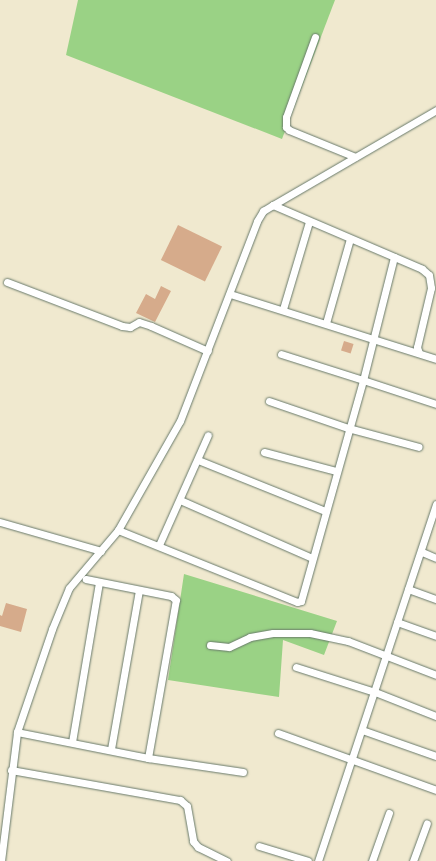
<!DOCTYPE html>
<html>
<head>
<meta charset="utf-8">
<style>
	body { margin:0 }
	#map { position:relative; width:436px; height:861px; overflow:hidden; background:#f0e9cf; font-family:"IM FELL French Canon",serif }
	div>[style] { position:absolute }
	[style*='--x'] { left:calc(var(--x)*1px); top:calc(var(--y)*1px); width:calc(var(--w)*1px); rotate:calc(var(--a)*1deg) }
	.green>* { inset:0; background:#9ad285 }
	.building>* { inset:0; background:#d6ab8b; transform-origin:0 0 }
	.roads { filter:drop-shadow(0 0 1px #68796a) drop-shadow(0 0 1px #68796a) }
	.street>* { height:7px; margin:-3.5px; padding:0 3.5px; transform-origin:3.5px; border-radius:3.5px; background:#fff }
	span { translate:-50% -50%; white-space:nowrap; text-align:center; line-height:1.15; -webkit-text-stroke:4px #fdfcf7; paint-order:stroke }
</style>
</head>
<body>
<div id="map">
	<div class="green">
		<i style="clip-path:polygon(78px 0,335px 0,282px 139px,66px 55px)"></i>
		<i style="clip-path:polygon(184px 574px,337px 621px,324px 655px,283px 640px,279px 697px,168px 680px)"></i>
	</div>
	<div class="building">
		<i style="left:178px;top:225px;width:49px;height:39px;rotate:26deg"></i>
		<i style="clip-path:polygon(161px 286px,171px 291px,155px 322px,136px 313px,146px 294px,155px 299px)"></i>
		<i style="left:344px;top:341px;width:10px;height:10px;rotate:17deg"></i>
		<i style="clip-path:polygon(6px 603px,27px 609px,21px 632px,0 626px,0 615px,2px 616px)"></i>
	</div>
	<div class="roads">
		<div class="street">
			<i style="--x:315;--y:37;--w:85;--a:109.9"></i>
			<i style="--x:286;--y:117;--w:10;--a:90"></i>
			<i style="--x:286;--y:127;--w:4;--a:45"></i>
			<i style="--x:289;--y:130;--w:71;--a:22.2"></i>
			<i style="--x:273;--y:205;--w:162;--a:23.2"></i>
			<i style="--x:422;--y:269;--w:9;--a:41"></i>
			<i style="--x:429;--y:275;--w:13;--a:81"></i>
			<i style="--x:431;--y:288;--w:61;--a:103.3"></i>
			<i style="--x:417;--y:347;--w:6;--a:72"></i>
			<i style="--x:394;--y:257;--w:127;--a:104.1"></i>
			<i style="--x:363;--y:380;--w:77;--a:18.2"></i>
			<i style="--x:7;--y:282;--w:123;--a:20.9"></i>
			<i style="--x:122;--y:326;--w:8;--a:7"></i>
			<i style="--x:130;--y:327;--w:10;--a:-29"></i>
			<i style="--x:139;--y:322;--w:13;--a:18"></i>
			<i style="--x:151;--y:326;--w:62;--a:23.7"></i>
			<i style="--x:230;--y:294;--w:216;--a:17.5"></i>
			<i style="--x:283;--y:309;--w:91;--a:-73.4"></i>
			<i style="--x:326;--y:323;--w:87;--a:-74.1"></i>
			<i style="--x:269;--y:401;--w:83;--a:18.9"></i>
			<i style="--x:348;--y:428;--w:73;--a:15"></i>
			<i style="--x:264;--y:452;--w:74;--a:14.8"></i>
			<i style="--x:198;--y:460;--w:137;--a:21.9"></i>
			<i style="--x:180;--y:500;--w:144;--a:23.7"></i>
			<i style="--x:0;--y:522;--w:105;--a:16"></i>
			<i style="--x:118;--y:530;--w:193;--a:21.9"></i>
			<i style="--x:297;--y:602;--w:4;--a:-14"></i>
			<i style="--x:301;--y:601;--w:230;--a:-74.3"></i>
			<i style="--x:363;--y:380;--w:86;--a:-162.4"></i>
			<i style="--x:159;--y:545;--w:120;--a:-66"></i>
			<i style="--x:422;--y:552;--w:15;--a:23"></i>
			<i style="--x:408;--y:589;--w:30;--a:20"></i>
			<i style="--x:397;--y:622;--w:41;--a:19.7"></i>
			<i style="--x:210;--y:645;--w:19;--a:6"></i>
			<i style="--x:229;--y:647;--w:23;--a:-25"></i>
			<i style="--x:250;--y:637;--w:23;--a:-10"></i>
			<i style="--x:273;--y:633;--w:37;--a:0"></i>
			<i style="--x:310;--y:633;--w:39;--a:12"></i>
			<i style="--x:348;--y:641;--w:94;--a:21.1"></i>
			<i style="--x:296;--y:667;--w:83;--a:17.6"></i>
			<i style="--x:375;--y:692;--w:66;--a:21.5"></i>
			<i style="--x:362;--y:730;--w:78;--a:19.4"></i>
			<i style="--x:17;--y:732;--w:134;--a:11.2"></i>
			<i style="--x:148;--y:758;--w:160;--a:-80"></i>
			<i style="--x:176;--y:600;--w:6;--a:-141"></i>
			<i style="--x:171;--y:596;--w:87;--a:-168.7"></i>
			<i style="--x:278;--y:733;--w:168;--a:19.8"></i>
			<i style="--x:72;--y:742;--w:162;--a:-80.4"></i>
			<i style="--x:111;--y:749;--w:160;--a:-80"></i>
			<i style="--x:148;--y:758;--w:96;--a:8.4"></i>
			<i style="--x:11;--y:770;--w:172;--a:10.1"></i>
			<i style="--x:180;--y:800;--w:9;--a:41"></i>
			<i style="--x:187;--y:806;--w:36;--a:80"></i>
			<i style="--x:193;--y:841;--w:8;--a:50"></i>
			<i style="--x:198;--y:847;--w:32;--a:26"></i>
			<i style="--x:259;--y:846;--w:51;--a:17"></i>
			<i style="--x:1;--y:861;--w:130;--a:-82.9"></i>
			<i style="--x:17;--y:732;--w:109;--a:-71.2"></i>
			<i style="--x:52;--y:629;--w:44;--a:-67.5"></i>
			<i style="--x:69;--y:588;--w:76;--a:-49.8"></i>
			<i style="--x:118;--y:530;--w:125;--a:-60.4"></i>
			<i style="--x:180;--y:421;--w:214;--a:-68.9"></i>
			<i style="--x:257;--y:221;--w:12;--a:-59"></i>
			<i style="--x:263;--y:211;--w:12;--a:-31"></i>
			<i style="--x:273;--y:205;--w:189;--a:-30.2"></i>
			<i style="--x:318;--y:861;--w:376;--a:-71.7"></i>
			<i style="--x:372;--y:861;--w:51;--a:-70.5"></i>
			<i style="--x:413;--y:861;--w:40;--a:-69.8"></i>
		</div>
	</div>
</div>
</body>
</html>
